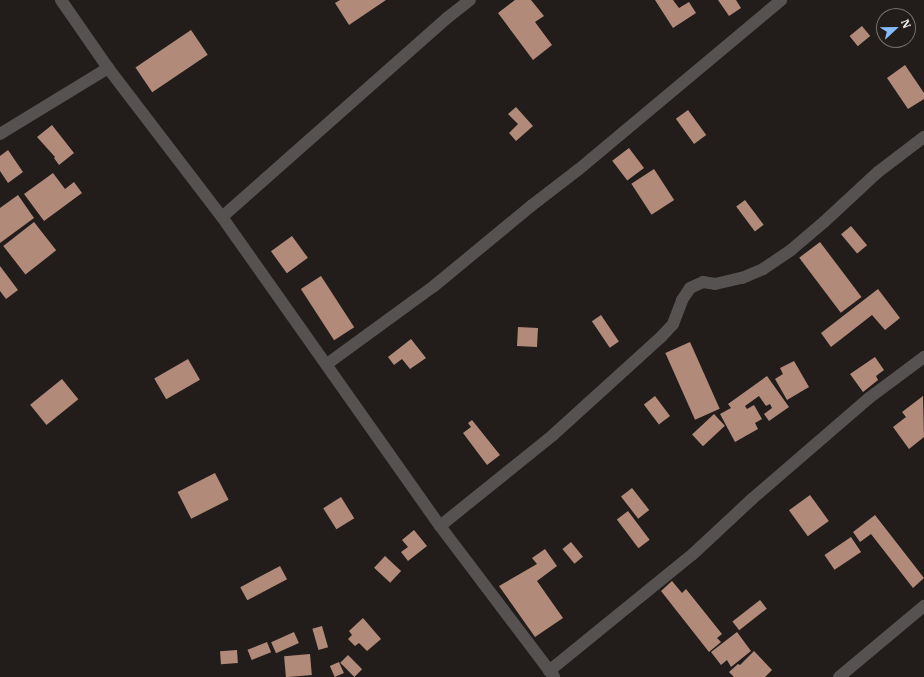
<!DOCTYPE html>
<html>
<head>
<meta charset="utf-8">
<style>
	body { margin:0 }
	#map { position:relative; width:924px; height:677px; overflow:hidden; background:#221d1b; font-family:"IBM Plex Serif",serif }
	div>[style] { position:absolute }
	[style*='--x'] { left:calc(var(--x)*1px); top:calc(var(--y)*1px); width:calc(var(--w)*1px); rotate:calc(var(--a)*1deg) }
	.building>* { inset:0; background:#b28a7a; transform-origin:0 0 }
	.street>* { height:12px; margin:-6px; padding:0 6px; transform-origin:6px; border-radius:6px; background:#555251 }
	span { translate:-50% -50%; white-space:nowrap; text-align:center; line-height:1.15; -webkit-text-stroke:4px #221d1b; paint-order:stroke }
	.north { position:absolute; left:876px; top:8px; width:40px; height:40px; box-sizing:border-box; background:#221d1b; border:1px solid #75706f; border-radius:50%; rotate:68deg; font-size:11px; font-weight:700; line-height:16px; text-align:center; color:#f1edec }
	.north::after { content:''; display:block; margin:auto; width:14px; height:18px; background:#85bbfb; clip-path:polygon(50% 0,100% 100%,50% 72%,0 100%) }
</style>
</head>
<body>
<div id="map">
	<div class="building">
		<i style="clip-path:polygon(340px 0,386px 0,349px 25px,335px 3px)"></i>
		<i style="clip-path:polygon(515px 0,531px 0,544px 16px,535px 22px,552px 45px,533px 60px,498px 13px)"></i>
		<i style="clip-path:polygon(655px 0,673px 0,679px 8px,689px 2px,696px 13px,673px 28px)"></i>
		<i style="clip-path:polygon(718px 0,736px 0,741px 8px,729px 16px)"></i>
		<i style="left:862px;top:26px;width:13px;height:16px;rotate:51deg"></i>
		<i style="left:191px;top:30px;width:30px;height:67px;rotate:56deg"></i>
		<i style="clip-path:polygon(905px 65px,924px 93px,924px 99px,908px 109px,887px 78px)"></i>
		<i style="clip-path:polygon(516px 107px,533px 126px,516px 141px,509px 133px,518px 124px,508px 114px)"></i>
		<i style="left:688px;top:110px;width:31px;height:15px;rotate:54deg"></i>
		<i style="clip-path:polygon(52px 125px,74px 153px,59px 165px,54px 158px,55px 157px,37px 137px)"></i>
		<i style="left:629px;top:148px;width:25px;height:21px;rotate:53deg"></i>
		<i style="clip-path:polygon(8px 150px,23px 172px,8px 183px,0 171px,0 156px)"></i>
		<i style="left:654px;top:169px;width:37px;height:27px;rotate:57deg"></i>
		<i style="clip-path:polygon(53px 173px,65px 189px,74px 182px,82px 193px,44px 221px,24px 194px)"></i>
		<i style="clip-path:polygon(18px 195px,34px 218px,0 243px,0 208px)"></i>
		<i style="left:745px;top:200px;width:31px;height:11px;rotate:53deg"></i>
		<i style="left:34px;top:222px;width:36px;height:39px;rotate:52deg"></i>
		<i style="left:851px;top:226px;width:25px;height:13px;rotate:50deg"></i>
		<i style="left:292px;top:236px;width:27px;height:26px;rotate:54deg"></i>
		<i style="left:820px;top:242px;width:69px;height:26px;rotate:53deg"></i>
		<i style="clip-path:polygon(0 266px,18px 290px,6px 299px,0 291px)"></i>
		<i style="left:321px;top:276px;width:61px;height:24px;rotate:57deg"></i>
		<i style="clip-path:polygon(878px 289px,900px 318px,885px 330px,872px 315px,831px 347px,821px 333px)"></i>
		<i style="left:601px;top:315px;width:32px;height:11px;rotate:56deg"></i>
		<i style="left:518px;top:327px;width:20px;height:19px;rotate:3deg"></i>
		<i style="clip-path:polygon(411px 339px,426px 358px,410px 369px,402px 359px,394px 365px,388px 357px)"></i>
		<i style="left:690px;top:342px;width:73px;height:27px;rotate:66deg"></i>
		<i style="clip-path:polygon(875px 357px,884px 370px,876px 376px,878px 380px,863px 392px,850px 374px)"></i>
		<i style="left:188px;top:359px;width:24px;height:39px;rotate:60deg"></i>
		<i style="clip-path:polygon(794px 361px,809px 387px,787px 400px,775px 379px,783px 374px,780px 368px)"></i>
		<i style="clip-path:polygon(767px 376px,789px 407px,769px 421px,764px 414px,772px 408px,770px 404px,766px 406px,759px 396px,745px 406px,747px 409px,754px 405px,762px 419px,755px 423px,758px 429px,735px 442px,720px 414px,731px 408px,728px 404px)"></i>
		<i style="left:62px;top:379px;width:26px;height:41px;rotate:51deg"></i>
		<i style="left:655px;top:396px;width:25px;height:14px;rotate:53deg"></i>
		<i style="clip-path:polygon(923px 396px,924px 437px,909px 449px,893px 427px,906px 417px,902px 412px)"></i>
		<i style="left:714px;top:414px;width:16px;height:30px;rotate:47deg"></i>
		<i style="clip-path:polygon(472px 420px,500px 455px,487px 465px,463px 433px,471px 427px,468px 423px)"></i>
		<i style="left:215px;top:473px;width:30px;height:42px;rotate:63deg"></i>
		<i style="left:632px;top:488px;width:28px;height:14px;rotate:52deg"></i>
		<i style="left:810px;top:495px;width:32px;height:26px;rotate:54deg"></i>
		<i style="left:341px;top:497px;width:25px;height:21px;rotate:58deg"></i>
		<i style="left:628px;top:511px;width:36px;height:14px;rotate:53deg"></i>
		<i style="clip-path:polygon(875px 515px,924px 578px,913px 588px,871px 534px,860px 542px,853px 532px)"></i>
		<i style="clip-path:polygon(414px 530px,427px 546px,408px 561px,401px 552px,408px 547px,402px 540px)"></i>
		<i style="left:851px;top:537px;width:18px;height:32px;rotate:56deg"></i>
		<i style="left:571px;top:542px;width:19px;height:11px;rotate:51deg"></i>
		<i style="clip-path:polygon(545px 549px,557px 566px,537px 581px,563px 618px,535px 637px,499px 586px,537px 564px,532px 558px)"></i>
		<i style="left:385px;top:556px;width:22px;height:16px;rotate:43deg"></i>
		<i style="left:280px;top:566px;width:15px;height:45px;rotate:62deg"></i>
		<i style="clip-path:polygon(672px 581px,682px 593px,686px 589px,722px 634px,717px 638px,721px 642px,709px 652px,661px 591px)"></i>
		<i style="left:760px;top:600px;width:11px;height:35px;rotate:52deg"></i>
		<i style="clip-path:polygon(363px 618px,381px 639px,367px 651px,359px 643px,355px 646px,348px 639px,352px 635px,349px 631px)"></i>
		<i style="left:322px;top:626px;width:22px;height:10px;rotate:74deg"></i>
		<i style="left:294px;top:632px;width:12px;height:25px;rotate:66deg"></i>
		<i style="clip-path:polygon(737px 632px,751px 651px,731px 667px,727px 660px,721px 665px,711px 652px)"></i>
		<i style="left:267px;top:642px;width:11px;height:21px;rotate:68deg"></i>
		<i style="left:237px;top:650px;width:13px;height:17px;rotate:86deg"></i>
		<i style="clip-path:polygon(754px 651px,772px 670px,765px 677px,734px 677px,729px 672px,738px 664px,740px 665px)"></i>
		<i style="left:310px;top:654px;width:21px;height:26px;rotate:85deg"></i>
		<i style="left:348px;top:655px;width:20px;height:11px;rotate:45deg"></i>
		<i style="left:339px;top:662px;width:12px;height:10px;rotate:66deg"></i>
	</div>
	<div class="street">
		<i style="--x:61;--y:0;--w:83;--a:55.3"></i>
		<i style="--x:108;--y:68;--w:188;--a:52.6"></i>
		<i style="--x:222;--y:217;--w:378;--a:54.8"></i>
		<i style="--x:440;--y:526;--w:189;--a:52.9"></i>
		<i style="--x:0;--y:134;--w:127;--a:-31.4"></i>
		<i style="--x:222;--y:217;--w:300;--a:-41.5"></i>
		<i style="--x:447;--y:18;--w:29;--a:-38"></i>
		<i style="--x:327;--y:364;--w:132;--a:-36.1"></i>
		<i style="--x:434;--y:286;--w:126;--a:-39.5"></i>
		<i style="--x:531;--y:206;--w:59;--a:-37.5"></i>
		<i style="--x:578;--y:170;--w:265;--a:-39.9"></i>
		<i style="--x:440;--y:526;--w:145;--a:-38.8"></i>
		<i style="--x:553;--y:435;--w:146;--a:-42.2"></i>
		<i style="--x:661;--y:337;--w:18;--a:-47"></i>
		<i style="--x:673;--y:324;--w:26;--a:-69"></i>
		<i style="--x:682;--y:300;--w:14;--a:-56"></i>
		<i style="--x:690;--y:288;--w:14;--a:-25"></i>
		<i style="--x:703;--y:282;--w:12;--a:9"></i>
		<i style="--x:715;--y:284;--w:28;--a:-13"></i>
		<i style="--x:742;--y:278;--w:23;--a:-23"></i>
		<i style="--x:763;--y:269;--w:34;--a:-34"></i>
		<i style="--x:791;--y:250;--w:43;--a:-40.3"></i>
		<i style="--x:824;--y:222;--w:74;--a:-42.8"></i>
		<i style="--x:878;--y:172;--w:58;--a:-37.3"></i>
		<i style="--x:549;--y:671;--w:186;--a:-39.1"></i>
		<i style="--x:693;--y:554;--w:81;--a:-43"></i>
		<i style="--x:752;--y:499;--w:155;--a:-40.8"></i>
		<i style="--x:869;--y:398;--w:69;--a:-36.7"></i>
		<i style="--x:839;--y:677;--w:111;--a:-39.9"></i>
	</div>
	<div class="north">N</div>
</div>
</body>
</html>
